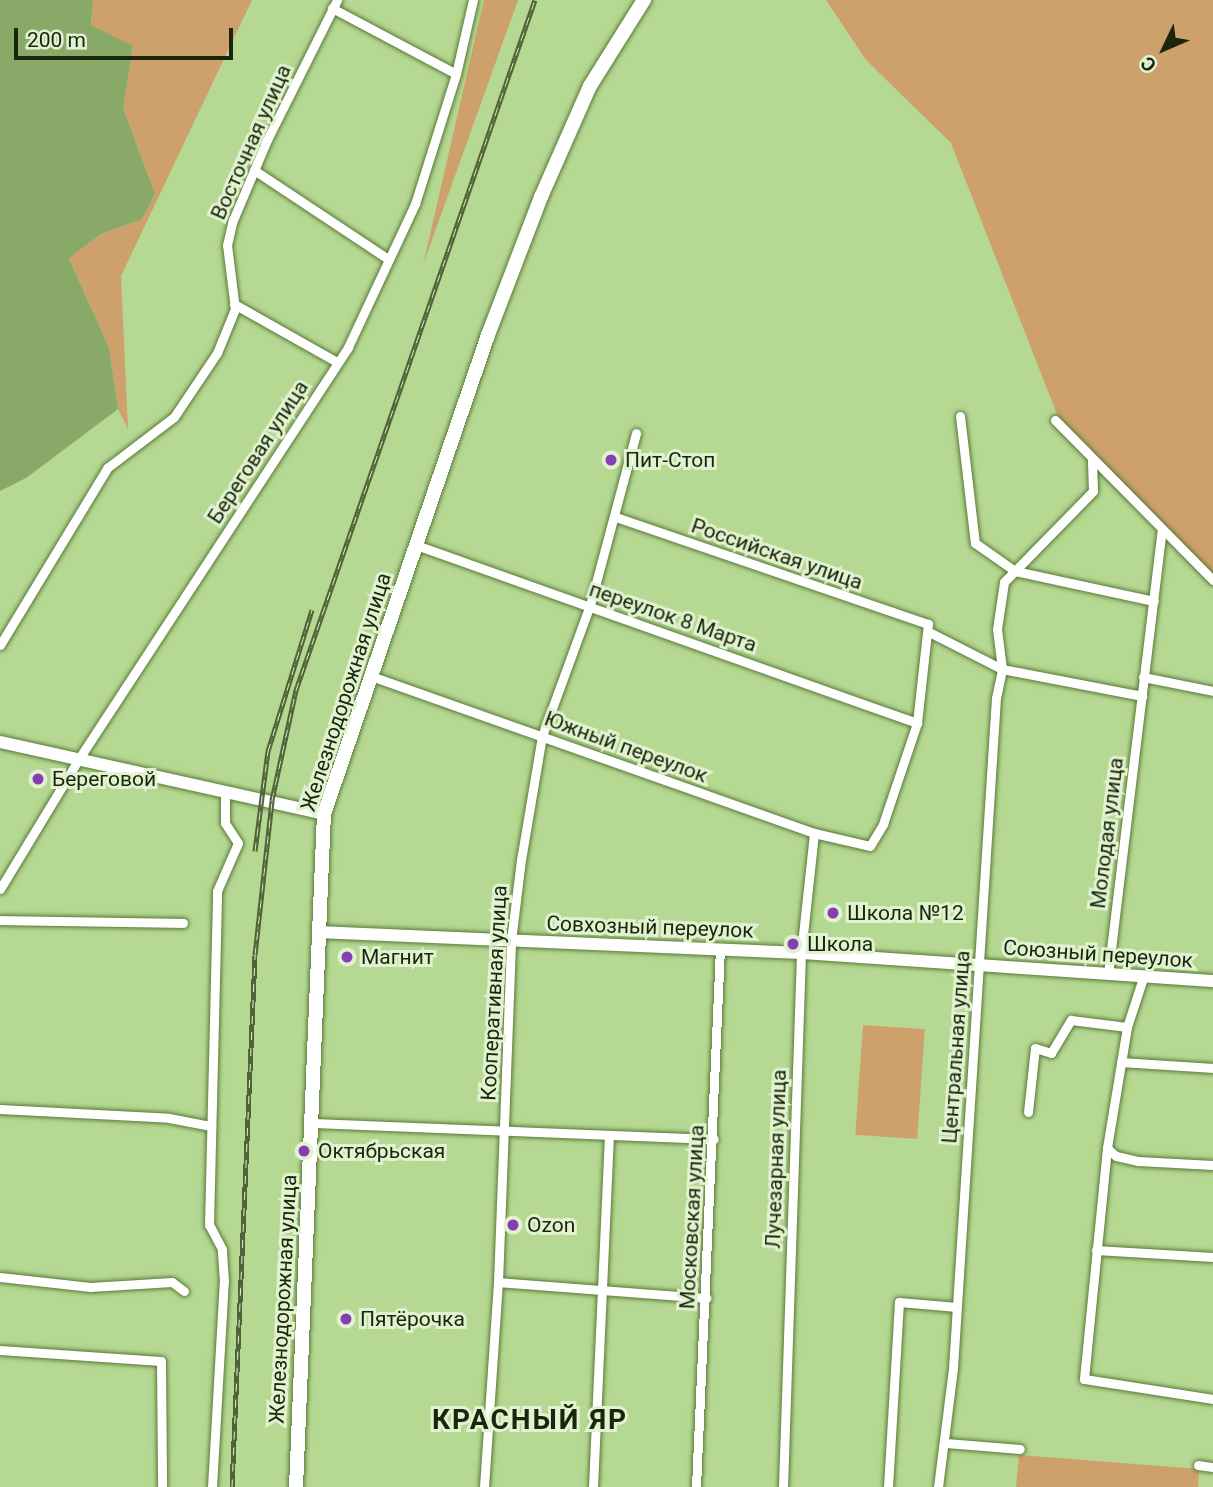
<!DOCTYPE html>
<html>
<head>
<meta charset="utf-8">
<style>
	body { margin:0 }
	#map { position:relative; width:1213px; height:1487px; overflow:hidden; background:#b5d892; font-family:Roboto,sans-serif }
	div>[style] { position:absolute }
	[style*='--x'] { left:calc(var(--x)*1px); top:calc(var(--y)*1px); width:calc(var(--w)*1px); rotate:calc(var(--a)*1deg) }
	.green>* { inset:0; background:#cea06b; transform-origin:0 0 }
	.water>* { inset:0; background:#88a967 }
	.roads { filter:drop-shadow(0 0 2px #5a7937) drop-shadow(0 0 2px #5a7937) }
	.street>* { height:9px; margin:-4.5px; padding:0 4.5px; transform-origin:4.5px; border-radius:4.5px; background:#fff }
	.secondary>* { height:12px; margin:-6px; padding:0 6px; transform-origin:6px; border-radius:6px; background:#fff }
	.primary>* { height:14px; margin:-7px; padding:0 7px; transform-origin:7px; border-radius:7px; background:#fff }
	.rail>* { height:5px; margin-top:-2.5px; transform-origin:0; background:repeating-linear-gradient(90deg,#e0f2cf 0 8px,#4f6239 0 16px); box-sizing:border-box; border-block:2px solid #4f6239 }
	.dots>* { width:19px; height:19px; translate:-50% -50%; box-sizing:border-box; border:4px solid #e0f2cf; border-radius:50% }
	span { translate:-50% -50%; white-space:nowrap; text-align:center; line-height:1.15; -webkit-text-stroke:6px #e0f2cf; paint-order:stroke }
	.street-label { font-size:21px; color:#1a260b }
	.poi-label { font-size:21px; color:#1a260b }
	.left { translate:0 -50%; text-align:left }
	.district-label { font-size:28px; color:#1a260b; font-weight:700; letter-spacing:2px }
	.north { position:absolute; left:1129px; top:14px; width:70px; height:70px; -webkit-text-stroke:5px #e0f2cf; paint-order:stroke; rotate:226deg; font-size:19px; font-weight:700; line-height:28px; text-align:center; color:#1a260b }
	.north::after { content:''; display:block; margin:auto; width:24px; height:32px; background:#1a260b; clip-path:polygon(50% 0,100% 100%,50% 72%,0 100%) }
	.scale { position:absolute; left:14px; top:28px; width:219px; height:32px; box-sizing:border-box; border:4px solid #1a260b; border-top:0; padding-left:9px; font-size:21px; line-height:24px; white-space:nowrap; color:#1a260b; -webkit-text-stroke:5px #e0f2cf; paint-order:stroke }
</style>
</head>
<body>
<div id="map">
	<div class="green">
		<i style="clip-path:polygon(93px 0,252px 0,121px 276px,128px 429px,118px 409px,109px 348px,69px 257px,101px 234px,142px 219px,155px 194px,123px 108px,133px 47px,91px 25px)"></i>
		<i style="clip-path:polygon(484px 0,518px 0,423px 265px)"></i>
		<i style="clip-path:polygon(826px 0,1213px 0,1213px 575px,1058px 417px,951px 143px,866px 60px)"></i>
		<i style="left:863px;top:1025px;width:62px;height:110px;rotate:4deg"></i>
		<i style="clip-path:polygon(1019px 1455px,1199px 1469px,1198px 1487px,1016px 1487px)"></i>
	</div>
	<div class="water">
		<i style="clip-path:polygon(0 0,93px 0,91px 25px,133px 46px,123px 108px,155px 194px,142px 219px,101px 234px,69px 258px,109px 348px,118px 409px,26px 478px,0 491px)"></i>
	</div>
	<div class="roads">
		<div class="street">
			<i style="--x:332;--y:8;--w:140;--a:28"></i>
			<i style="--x:254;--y:170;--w:161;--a:33.6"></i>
			<i style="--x:234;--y:304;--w:118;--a:29.4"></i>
			<i style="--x:960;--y:416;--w:128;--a:83.3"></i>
			<i style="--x:975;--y:543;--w:49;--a:35"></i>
			<i style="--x:1015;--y:571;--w:142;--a:12.2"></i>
			<i style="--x:1055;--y:420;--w:225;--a:45.4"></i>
			<i style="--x:416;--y:545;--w:532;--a:19.56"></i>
			<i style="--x:931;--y:633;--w:80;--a:26.9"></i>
			<i style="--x:1002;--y:669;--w:143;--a:10.9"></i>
			<i style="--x:0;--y:645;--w:207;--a:-58.8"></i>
			<i style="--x:107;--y:468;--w:84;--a:-37.3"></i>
			<i style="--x:174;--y:417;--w:77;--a:-56.1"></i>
			<i style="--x:217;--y:353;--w:48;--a:-67.8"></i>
			<i style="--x:235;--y:309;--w:64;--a:-97.1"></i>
			<i style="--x:227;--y:245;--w:26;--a:-77"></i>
			<i style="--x:233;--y:220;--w:87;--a:-67"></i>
			<i style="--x:267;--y:140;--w:157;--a:-63.4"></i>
			<i style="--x:371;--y:676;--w:470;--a:19.5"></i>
			<i style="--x:814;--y:833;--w:57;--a:13.1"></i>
			<i style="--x:870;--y:846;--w:26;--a:-59"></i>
			<i style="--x:883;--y:824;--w:107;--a:-71.4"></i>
			<i style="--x:917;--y:723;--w:100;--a:-83.7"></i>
			<i style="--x:928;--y:624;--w:331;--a:-161.1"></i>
			<i style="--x:1143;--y:677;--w:71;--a:11.3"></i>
			<i style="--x:0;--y:889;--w:151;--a:-58.8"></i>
			<i style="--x:78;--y:760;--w:493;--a:-56.8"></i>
			<i style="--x:348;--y:347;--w:158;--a:-64.9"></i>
			<i style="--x:415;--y:204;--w:136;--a:-72.5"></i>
			<i style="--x:456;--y:74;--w:76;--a:-77.1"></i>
			<i style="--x:0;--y:920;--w:183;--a:0.9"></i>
			<i style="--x:1108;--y:974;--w:448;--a:-83.1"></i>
			<i style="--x:1143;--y:978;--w:52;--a:108.1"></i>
			<i style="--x:1127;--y:1027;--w:123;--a:99.4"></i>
			<i style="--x:1107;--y:1148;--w:232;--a:95.7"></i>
			<i style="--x:1084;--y:1379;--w:131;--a:8.8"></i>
			<i style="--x:1121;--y:1062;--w:92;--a:3.7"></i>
			<i style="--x:0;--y:1109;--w:169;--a:3"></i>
			<i style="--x:169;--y:1118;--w:43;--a:10.8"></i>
			<i style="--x:1028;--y:1112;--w:64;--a:-83.8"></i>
			<i style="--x:1035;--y:1048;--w:17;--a:17"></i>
			<i style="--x:1051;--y:1053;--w:39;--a:-59"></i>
			<i style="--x:1071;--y:1020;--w:56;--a:7.1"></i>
			<i style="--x:312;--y:1123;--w:402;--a:2.3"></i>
			<i style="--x:1107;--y:1148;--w:12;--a:42"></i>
			<i style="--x:1116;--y:1156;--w:23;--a:13"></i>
			<i style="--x:1138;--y:1161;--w:75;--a:3.1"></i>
			<i style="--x:1096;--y:1250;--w:117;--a:3.4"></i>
			<i style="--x:0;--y:1277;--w:91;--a:6.3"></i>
			<i style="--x:90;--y:1287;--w:82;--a:-3.5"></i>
			<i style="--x:172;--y:1282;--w:15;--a:37"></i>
			<i style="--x:498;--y:1282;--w:209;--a:4.4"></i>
			<i style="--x:0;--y:1350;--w:161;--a:3.9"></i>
			<i style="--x:161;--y:1361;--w:126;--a:89.5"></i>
			<i style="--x:946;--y:1443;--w:74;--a:4.6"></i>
			<i style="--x:1198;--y:1465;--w:15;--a:8"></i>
			<i style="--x:212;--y:1487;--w:206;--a:-86.7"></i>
			<i style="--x:224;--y:1281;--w:32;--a:-94"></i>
			<i style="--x:222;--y:1249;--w:27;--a:-118"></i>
			<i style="--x:209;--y:1225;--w:334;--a:-88.6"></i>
			<i style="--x:217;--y:891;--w:52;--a:-66.4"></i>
			<i style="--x:238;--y:843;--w:24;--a:-123"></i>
			<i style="--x:225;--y:823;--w:32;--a:-90"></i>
			<i style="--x:484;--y:1487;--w:205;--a:-86.1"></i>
			<i style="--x:498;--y:1282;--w:341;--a:-87.8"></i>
			<i style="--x:511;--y:941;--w:82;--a:-83"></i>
			<i style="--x:521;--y:860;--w:126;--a:-80.4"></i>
			<i style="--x:542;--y:736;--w:140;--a:-69.9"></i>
			<i style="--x:590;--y:605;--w:178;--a:-75"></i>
			<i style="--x:593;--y:1487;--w:350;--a:-87.4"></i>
			<i style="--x:696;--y:1487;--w:539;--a:-87.45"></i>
			<i style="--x:783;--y:1487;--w:534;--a:-88.07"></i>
			<i style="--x:801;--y:953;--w:121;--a:-83.8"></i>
			<i style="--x:888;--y:1487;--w:185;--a:-86.6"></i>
			<i style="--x:899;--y:1302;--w:58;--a:4.9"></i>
			<i style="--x:938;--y:1487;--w:120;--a:-82.8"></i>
			<i style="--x:953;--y:1368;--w:671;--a:-86.33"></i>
			<i style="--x:996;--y:698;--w:30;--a:-78"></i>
			<i style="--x:1002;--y:669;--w:40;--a:-97.1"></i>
			<i style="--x:997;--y:629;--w:48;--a:-81.5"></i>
			<i style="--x:1004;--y:582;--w:127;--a:-45.6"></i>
			<i style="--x:1093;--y:491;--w:30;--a:-92"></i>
		</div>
		<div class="secondary">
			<i style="--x:0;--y:742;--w:332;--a:12.5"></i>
			<i style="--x:318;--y:932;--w:483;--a:2.5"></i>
			<i style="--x:801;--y:953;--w:413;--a:3.9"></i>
		</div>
		<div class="primary">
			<i style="--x:296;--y:1487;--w:674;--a:-87.62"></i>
			<i style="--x:324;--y:814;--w:506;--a:-71.1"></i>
			<i style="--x:488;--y:335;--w:148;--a:-69"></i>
			<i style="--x:541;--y:197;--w:121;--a:-66.2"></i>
			<i style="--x:590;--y:86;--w:102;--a:-57.9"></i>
		</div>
	</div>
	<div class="rail">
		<i style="--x:255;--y:851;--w:101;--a:-82.6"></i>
		<i style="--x:268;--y:751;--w:148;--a:-72.7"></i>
		<i style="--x:232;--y:1487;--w:532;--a:-87.52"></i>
		<i style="--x:255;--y:955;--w:156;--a:-83.7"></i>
		<i style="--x:272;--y:800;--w:113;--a:-77.7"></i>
		<i style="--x:296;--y:690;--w:730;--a:-70.9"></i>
	</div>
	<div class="dots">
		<i style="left:611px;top:460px;background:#863fb2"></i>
		<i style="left:38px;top:779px;background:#863fb2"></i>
		<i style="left:833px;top:913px;background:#863fb2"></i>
		<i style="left:793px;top:944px;background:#863fb2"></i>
		<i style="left:347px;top:957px;background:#863fb2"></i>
		<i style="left:304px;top:1151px;background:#863fb2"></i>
		<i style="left:513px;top:1225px;background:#863fb2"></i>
		<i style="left:346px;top:1319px;background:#863fb2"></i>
	</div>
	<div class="street-label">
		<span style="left:251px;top:142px;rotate:-66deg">Восточная улица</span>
		<span style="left:258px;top:452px;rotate:-57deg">Береговая улица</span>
		<span style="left:777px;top:554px;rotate:19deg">Российская улица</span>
		<span style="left:673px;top:617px;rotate:19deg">переулок 8 Марта</span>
		<span style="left:346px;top:692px;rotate:-72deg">Железнодорожная улица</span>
		<span style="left:626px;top:747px;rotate:20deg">Южный переулок</span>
		<span style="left:1107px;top:833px;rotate:-83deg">Молодая улица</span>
		<span style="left:650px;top:927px;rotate:2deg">Совхозный переулок</span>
		<span style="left:1098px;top:954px;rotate:4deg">Союзный переулок</span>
		<span style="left:494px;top:993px;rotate:-87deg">Кооперативная улица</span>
		<span style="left:956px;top:1047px;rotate:-86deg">Центральная улица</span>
		<span style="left:776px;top:1159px;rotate:-88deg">Лучезарная улица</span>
		<span style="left:692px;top:1217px;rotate:-87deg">Московская улица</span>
		<span style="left:283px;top:1299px;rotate:-87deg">Железнодорожная улица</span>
	</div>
	<div class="poi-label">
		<span class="left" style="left:625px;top:460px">Пит-Стоп</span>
		<span class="left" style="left:52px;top:779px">Береговой</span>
		<span class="left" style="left:847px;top:913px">Школа №12</span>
		<span class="left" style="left:807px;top:944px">Школа</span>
		<span class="left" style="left:361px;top:957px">Магнит</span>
		<span class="left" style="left:318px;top:1151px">Октябрьская</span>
		<span class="left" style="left:527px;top:1225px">Ozon</span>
		<span class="left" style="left:360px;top:1319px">Пятёрочка</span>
	</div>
	<div class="district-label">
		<span style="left:530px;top:1420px">КРАСНЫЙ ЯР</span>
	</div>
	<div class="north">С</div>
	<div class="scale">200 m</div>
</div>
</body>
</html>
